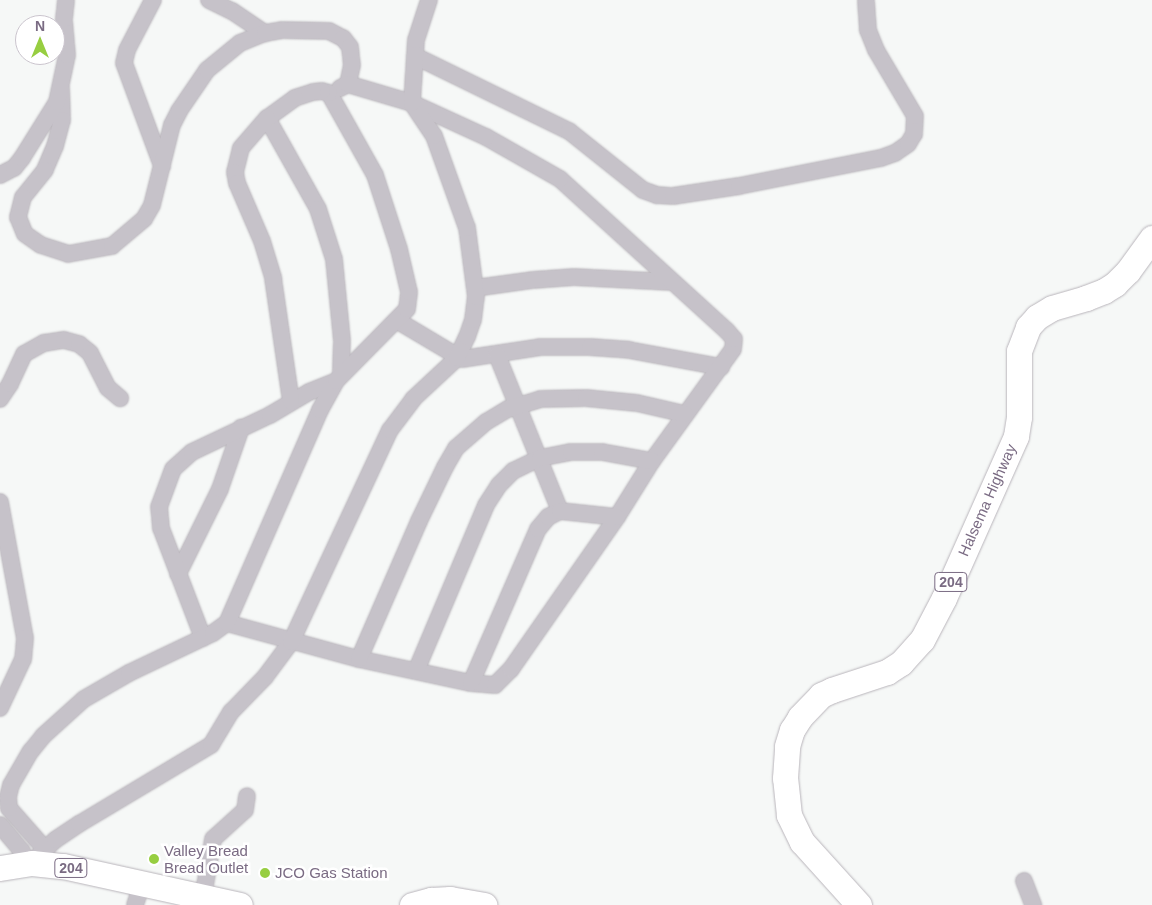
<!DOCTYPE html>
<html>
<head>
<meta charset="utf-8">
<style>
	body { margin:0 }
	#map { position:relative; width:1152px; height:905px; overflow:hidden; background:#f6f8f7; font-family:Arial,sans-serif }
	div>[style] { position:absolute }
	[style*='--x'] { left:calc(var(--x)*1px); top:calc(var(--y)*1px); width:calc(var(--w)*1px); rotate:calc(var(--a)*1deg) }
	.roads { filter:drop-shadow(0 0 1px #b9b5bb) drop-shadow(0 0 1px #b9b5bb) }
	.minor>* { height:16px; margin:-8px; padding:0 8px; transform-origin:8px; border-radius:8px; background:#c6c2c9 }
	.highway>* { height:25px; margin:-12.5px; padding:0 12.5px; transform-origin:12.5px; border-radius:12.5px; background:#fff }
	.dots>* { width:14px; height:14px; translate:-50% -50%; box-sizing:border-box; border:2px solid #fff; border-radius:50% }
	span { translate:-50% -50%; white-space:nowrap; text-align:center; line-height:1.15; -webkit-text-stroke:5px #fff; paint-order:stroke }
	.shield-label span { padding:1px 4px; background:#fff; border:1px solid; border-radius:4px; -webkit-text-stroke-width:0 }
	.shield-label { font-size:14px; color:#7a6b83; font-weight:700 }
	.street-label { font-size:15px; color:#7a6b83 }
	.poi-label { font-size:15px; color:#7a6b83 }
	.left { translate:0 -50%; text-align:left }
	.north { position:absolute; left:15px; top:15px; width:50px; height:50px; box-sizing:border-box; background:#fff; border:1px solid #cac4cd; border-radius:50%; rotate:0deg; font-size:14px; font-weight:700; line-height:20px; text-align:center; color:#7a6b83 }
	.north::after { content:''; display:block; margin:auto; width:18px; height:22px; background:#97ce41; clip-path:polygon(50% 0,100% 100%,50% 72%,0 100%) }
</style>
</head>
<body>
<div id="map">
	<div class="roads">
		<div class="minor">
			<i style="--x:153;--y:0;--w:56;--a:117.5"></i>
			<i style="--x:127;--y:50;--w:13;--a:103"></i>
			<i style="--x:124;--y:63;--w:110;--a:69.7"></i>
			<i style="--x:209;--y:0;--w:25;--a:26"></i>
			<i style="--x:232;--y:11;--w:40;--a:34"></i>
			<i style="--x:415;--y:56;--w:171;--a:26"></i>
			<i style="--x:569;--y:131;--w:95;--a:38.6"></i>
			<i style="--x:643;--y:190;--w:15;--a:20"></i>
			<i style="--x:657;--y:195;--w:16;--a:4"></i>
			<i style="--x:673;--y:196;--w:67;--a:-8.6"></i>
			<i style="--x:739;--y:186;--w:145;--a:-11.2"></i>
			<i style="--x:881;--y:158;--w:15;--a:-20"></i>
			<i style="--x:895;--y:153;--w:16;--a:-35"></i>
			<i style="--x:908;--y:144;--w:12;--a:-59"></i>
			<i style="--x:914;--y:134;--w:18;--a:-87"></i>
			<i style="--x:915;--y:116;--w:77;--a:-120.6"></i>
			<i style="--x:876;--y:50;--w:22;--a:-112"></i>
			<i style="--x:868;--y:30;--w:30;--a:-94"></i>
			<i style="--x:61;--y:88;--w:32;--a:88"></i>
			<i style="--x:62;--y:120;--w:27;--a:105"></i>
			<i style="--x:55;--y:146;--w:26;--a:113"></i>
			<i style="--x:45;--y:170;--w:35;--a:129"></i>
			<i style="--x:23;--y:197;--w:21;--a:104"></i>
			<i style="--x:18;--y:217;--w:18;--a:68"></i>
			<i style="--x:25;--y:234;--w:19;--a:35"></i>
			<i style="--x:41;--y:245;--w:28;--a:18"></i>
			<i style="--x:68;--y:254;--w:45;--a:-10.3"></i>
			<i style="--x:112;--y:246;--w:42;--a:-40.2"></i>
			<i style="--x:144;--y:219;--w:16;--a:-60"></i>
			<i style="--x:152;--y:205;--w:82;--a:-76"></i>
			<i style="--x:172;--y:125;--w:16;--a:-63"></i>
			<i style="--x:179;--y:111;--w:50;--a:-55.7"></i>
			<i style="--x:207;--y:70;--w:43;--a:-39.3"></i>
			<i style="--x:240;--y:43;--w:27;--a:-22"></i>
			<i style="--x:265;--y:33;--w:17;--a:-10"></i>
			<i style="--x:282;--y:30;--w:47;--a:1.2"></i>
			<i style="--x:329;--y:31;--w:16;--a:27"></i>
			<i style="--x:343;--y:38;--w:11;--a:52"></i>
			<i style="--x:350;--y:47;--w:18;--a:84"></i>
			<i style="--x:352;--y:65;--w:19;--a:102"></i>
			<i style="--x:348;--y:84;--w:9;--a:153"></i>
			<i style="--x:267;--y:118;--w:104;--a:60.7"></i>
			<i style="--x:318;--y:209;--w:52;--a:72.3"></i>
			<i style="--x:334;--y:259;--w:82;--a:84.4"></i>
			<i style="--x:342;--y:341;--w:34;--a:92"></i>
			<i style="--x:0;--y:175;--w:16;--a:-27"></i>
			<i style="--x:14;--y:168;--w:13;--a:-51"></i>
			<i style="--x:22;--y:158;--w:66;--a:-58"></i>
			<i style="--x:57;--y:102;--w:48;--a:-78"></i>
			<i style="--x:67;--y:55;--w:36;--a:-95"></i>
			<i style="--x:64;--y:19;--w:19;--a:-84"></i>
			<i style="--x:475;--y:288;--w:59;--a:-7.9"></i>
			<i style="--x:533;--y:280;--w:41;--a:-4.2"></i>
			<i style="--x:574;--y:277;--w:98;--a:2.9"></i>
			<i style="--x:398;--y:321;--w:74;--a:30.7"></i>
			<i style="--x:462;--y:359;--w:79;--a:-8.7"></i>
			<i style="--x:540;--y:347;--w:50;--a:0"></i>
			<i style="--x:590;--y:347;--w:39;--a:4"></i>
			<i style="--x:629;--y:350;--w:94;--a:10.5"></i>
			<i style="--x:497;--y:355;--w:168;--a:68"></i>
			<i style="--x:0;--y:399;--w:18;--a:-56"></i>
			<i style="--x:10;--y:384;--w:33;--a:-65"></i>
			<i style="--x:24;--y:354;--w:23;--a:-29"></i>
			<i style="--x:44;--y:343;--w:20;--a:-9"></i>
			<i style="--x:64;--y:340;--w:16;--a:15"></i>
			<i style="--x:79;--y:344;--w:14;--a:39"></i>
			<i style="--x:90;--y:353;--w:39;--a:63"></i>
			<i style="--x:108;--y:388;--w:16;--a:40"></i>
			<i style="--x:0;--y:502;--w:138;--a:79.6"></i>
			<i style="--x:25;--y:638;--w:21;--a:95"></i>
			<i style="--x:23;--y:659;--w:54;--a:115.1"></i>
			<i style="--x:178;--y:574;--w:95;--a:-63.7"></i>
			<i style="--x:220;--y:489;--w:65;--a:-71"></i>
			<i style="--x:227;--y:623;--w:137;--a:15.3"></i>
			<i style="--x:359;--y:659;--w:115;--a:12.1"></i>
			<i style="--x:471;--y:683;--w:24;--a:5"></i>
			<i style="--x:495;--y:685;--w:23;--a:-45"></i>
			<i style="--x:511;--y:669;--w:185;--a:-55.1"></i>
			<i style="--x:617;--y:517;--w:66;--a:-58"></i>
			<i style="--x:652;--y:461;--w:138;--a:-54.1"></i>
			<i style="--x:733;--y:349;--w:10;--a:-84"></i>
			<i style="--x:734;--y:339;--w:11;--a:-131"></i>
			<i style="--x:727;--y:331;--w:226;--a:-137.7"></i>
			<i style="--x:560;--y:179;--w:85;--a:-150.4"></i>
			<i style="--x:486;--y:137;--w:81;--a:-155.3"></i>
			<i style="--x:412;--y:103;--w:67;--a:-163.5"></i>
			<i style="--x:203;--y:638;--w:118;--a:-110.9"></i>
			<i style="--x:161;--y:528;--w:21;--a:-95"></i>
			<i style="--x:159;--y:507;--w:40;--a:-69.8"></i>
			<i style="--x:173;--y:469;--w:25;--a:-42"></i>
			<i style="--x:192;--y:452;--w:86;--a:-25.4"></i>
			<i style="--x:270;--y:415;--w:45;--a:-30.5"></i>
			<i style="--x:309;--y:392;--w:29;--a:-22"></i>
			<i style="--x:359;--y:659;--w:150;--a:-66.5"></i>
			<i style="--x:419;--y:521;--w:60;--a:-64.3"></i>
			<i style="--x:445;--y:467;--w:22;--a:-60"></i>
			<i style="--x:456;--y:448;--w:40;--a:-41"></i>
			<i style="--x:486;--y:422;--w:26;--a:-31"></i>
			<i style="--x:508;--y:409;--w:34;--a:-17"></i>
			<i style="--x:540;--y:399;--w:46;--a:-1.2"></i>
			<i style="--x:586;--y:398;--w:51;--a:5.6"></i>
			<i style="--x:637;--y:403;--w:49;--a:12.9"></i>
			<i style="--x:416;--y:671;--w:180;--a:-67.1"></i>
			<i style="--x:486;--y:505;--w:24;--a:-57"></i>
			<i style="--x:499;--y:485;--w:20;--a:-45"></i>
			<i style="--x:513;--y:471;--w:30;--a:-26"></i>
			<i style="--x:540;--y:458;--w:32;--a:-11"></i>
			<i style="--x:571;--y:452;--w:31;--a:0"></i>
			<i style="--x:602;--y:452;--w:51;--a:10.2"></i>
			<i style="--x:471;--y:683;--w:168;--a:-66.5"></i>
			<i style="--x:538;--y:529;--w:16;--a:-50"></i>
			<i style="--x:548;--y:517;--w:13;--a:-27"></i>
			<i style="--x:560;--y:511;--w:57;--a:6"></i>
			<i style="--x:0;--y:825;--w:34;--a:50"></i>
			<i style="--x:22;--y:851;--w:13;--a:72"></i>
			<i style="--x:45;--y:849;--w:55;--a:-131.3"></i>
			<i style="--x:9;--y:808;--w:11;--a:-95"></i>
			<i style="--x:8;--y:797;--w:12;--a:-76"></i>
			<i style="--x:11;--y:785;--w:39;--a:-60"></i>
			<i style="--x:31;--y:751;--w:19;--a:-51"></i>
			<i style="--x:43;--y:736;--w:55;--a:-42.1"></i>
			<i style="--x:84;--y:699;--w:52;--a:-30"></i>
			<i style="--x:129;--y:673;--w:93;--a:-25.5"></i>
			<i style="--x:213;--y:633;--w:17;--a:-36"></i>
			<i style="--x:227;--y:623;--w:232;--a:-66.4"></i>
			<i style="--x:320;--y:410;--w:33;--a:-61"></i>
			<i style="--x:336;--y:381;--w:101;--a:-45.4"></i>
			<i style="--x:407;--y:309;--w:17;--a:-83"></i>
			<i style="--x:409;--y:292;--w:44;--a:-103.1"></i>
			<i style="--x:399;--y:249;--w:78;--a:-108"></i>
			<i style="--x:375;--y:175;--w:94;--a:-119.3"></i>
			<i style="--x:329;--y:93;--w:7;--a:-164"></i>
			<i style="--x:322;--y:91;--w:9;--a:174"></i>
			<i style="--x:313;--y:92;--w:19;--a:162"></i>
			<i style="--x:295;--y:98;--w:34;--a:144"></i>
			<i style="--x:267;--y:118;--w:40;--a:131"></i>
			<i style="--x:241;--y:148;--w:25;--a:104"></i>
			<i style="--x:235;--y:172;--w:11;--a:80"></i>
			<i style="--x:237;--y:183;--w:63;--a:66.7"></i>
			<i style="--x:262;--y:241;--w:39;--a:73"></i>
			<i style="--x:273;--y:278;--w:125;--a:81.7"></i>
			<i style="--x:37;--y:857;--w:25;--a:-43"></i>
			<i style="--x:55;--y:840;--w:29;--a:-34"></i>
			<i style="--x:79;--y:824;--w:154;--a:-30.9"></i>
			<i style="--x:211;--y:745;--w:39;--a:-59"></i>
			<i style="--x:231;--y:712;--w:49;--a:-45.8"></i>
			<i style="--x:265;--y:677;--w:44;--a:-53.4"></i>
			<i style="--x:291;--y:642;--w:234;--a:-65"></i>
			<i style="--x:390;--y:430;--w:39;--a:-53"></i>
			<i style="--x:413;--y:399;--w:60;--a:-43"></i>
			<i style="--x:457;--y:358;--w:23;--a:-65"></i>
			<i style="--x:467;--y:337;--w:18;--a:-71"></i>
			<i style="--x:473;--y:320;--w:23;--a:-83"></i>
			<i style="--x:476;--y:297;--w:70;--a:-97.4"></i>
			<i style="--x:467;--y:228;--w:98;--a:-109.7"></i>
			<i style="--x:434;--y:136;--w:40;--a:-124"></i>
			<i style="--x:412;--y:103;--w:63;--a:-86.4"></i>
			<i style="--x:416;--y:40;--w:42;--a:-72"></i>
			<i style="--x:1024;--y:881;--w:26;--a:69"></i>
			<i style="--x:203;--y:897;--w:59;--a:-80.2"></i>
			<i style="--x:213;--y:839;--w:43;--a:-42.2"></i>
			<i style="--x:245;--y:810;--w:14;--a:-82"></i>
			<i style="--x:135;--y:905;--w:22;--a:-72"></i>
		</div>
		<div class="highway">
			<i style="--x:0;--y:868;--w:32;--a:-9"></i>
			<i style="--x:32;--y:863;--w:31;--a:6"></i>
			<i style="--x:63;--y:866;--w:181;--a:12.4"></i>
			<i style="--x:412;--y:905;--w:20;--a:-15"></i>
			<i style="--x:431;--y:900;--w:19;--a:-3"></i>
			<i style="--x:450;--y:899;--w:35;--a:10"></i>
			<i style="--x:859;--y:905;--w:85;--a:-132.1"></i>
			<i style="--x:802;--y:842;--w:30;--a:-116"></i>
			<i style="--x:789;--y:815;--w:37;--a:-96"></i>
			<i style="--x:785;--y:778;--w:32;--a:-86"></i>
			<i style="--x:787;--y:746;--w:17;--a:-73"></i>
			<i style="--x:792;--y:730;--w:15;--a:-58"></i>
			<i style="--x:800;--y:717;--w:30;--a:-46"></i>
			<i style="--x:821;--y:695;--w:12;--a:-24"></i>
			<i style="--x:832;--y:690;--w:58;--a:-18.1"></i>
			<i style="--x:887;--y:672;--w:17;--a:-33"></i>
			<i style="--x:901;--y:663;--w:31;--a:-48"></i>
			<i style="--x:922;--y:640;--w:47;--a:-62.4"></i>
			<i style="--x:944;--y:598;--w:177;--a:-66"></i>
			<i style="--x:1016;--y:436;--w:19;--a:-81"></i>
			<i style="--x:1019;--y:417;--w:66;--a:-90"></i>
			<i style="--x:1019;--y:351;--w:26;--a:-69"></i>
			<i style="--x:1028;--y:327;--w:13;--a:-48"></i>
			<i style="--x:1037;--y:317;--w:17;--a:-31"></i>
			<i style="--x:1052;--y:308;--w:35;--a:-16"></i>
			<i style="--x:1086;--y:298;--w:19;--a:-21"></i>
			<i style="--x:1104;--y:291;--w:13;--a:-32"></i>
			<i style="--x:1115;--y:284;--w:18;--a:-45"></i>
			<i style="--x:1128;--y:271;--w:41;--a:-54"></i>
		</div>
	</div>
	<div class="dots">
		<i style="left:154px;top:859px;background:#97ce41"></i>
		<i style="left:265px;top:873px;background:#97ce41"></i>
	</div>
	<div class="shield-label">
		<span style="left:951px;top:582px">204</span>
		<span style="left:71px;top:868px">204</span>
	</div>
	<div class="street-label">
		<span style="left:987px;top:500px;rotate:-66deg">Halsema Highway</span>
	</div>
	<div class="poi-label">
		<span class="left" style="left:164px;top:859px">Valley Bread<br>Bread Outlet</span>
		<span class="left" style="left:275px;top:873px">JCO Gas Station</span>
	</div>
	<div class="north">N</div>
</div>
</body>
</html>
